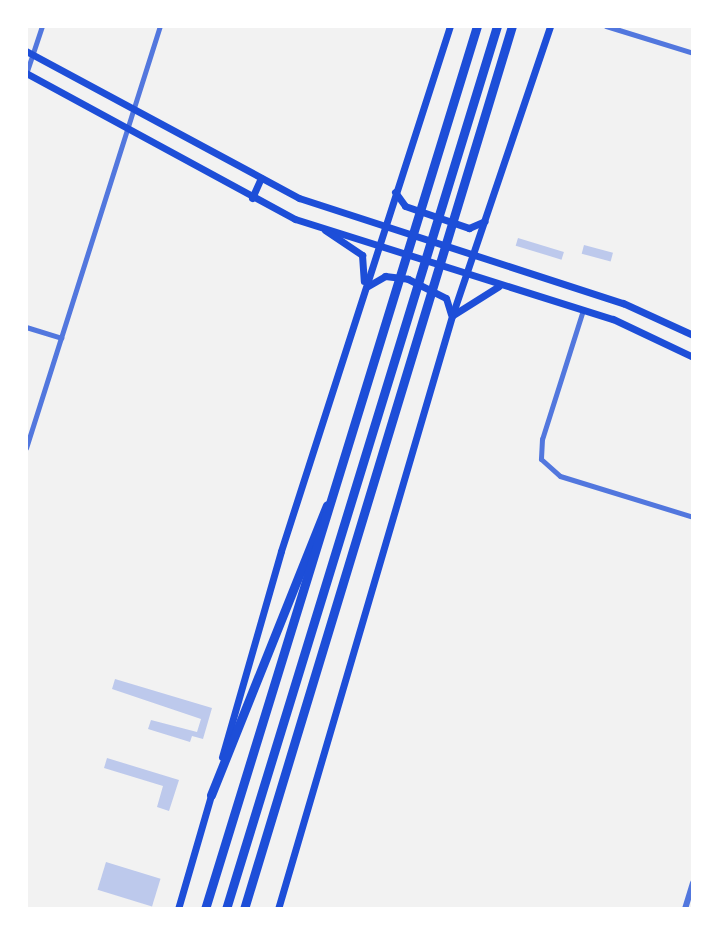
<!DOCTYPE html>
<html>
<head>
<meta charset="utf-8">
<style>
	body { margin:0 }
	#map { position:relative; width:719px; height:935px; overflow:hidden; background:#f2f2f2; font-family:"Fira Sans",sans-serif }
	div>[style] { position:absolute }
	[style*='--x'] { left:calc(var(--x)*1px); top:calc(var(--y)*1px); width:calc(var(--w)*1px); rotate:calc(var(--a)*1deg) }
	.building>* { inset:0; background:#bdc9ec; transform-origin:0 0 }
	.minor>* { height:5px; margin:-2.5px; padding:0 2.5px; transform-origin:2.5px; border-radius:2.5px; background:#5277de }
	.tertiary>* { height:6px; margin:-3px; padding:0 3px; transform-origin:3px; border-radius:3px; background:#5277de }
	.secondary>* { height:7px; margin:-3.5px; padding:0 3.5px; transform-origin:3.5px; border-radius:3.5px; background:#1d4ed8 }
	.motorway>* { height:9px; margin:-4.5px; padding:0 4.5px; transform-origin:4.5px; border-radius:4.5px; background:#1d4ed8 }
	span { translate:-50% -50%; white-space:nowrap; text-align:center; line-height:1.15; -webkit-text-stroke:7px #fff; paint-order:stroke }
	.frame { position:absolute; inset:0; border:28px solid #fff; pointer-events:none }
</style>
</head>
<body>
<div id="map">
	<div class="building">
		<i style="left:518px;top:238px;width:48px;height:8px;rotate:17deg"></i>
		<i style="left:584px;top:245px;width:30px;height:9px;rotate:15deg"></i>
		<i style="clip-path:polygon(115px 679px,212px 708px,203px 739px,192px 736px,190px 742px,148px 729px,151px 720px,197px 732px,201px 719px,112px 689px)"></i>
		<i style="clip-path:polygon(107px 758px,179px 780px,169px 811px,157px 807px,163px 786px,104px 768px)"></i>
		<i style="left:106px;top:862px;width:57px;height:29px;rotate:17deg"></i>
	</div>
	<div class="minor">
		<i style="--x:606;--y:26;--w:91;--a:17.2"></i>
		<i style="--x:26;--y:74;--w:51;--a:-71.6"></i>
		<i style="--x:583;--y:310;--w:135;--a:107.6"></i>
		<i style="--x:542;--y:439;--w:20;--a:93"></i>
		<i style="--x:541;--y:459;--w:25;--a:42"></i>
		<i style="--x:560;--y:476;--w:139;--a:17.1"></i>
		<i style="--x:26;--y:327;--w:37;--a:17"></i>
		<i style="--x:26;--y:448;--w:443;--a:-72.4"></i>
	</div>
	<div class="tertiary">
		<i style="--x:685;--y:909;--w:27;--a:-73"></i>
	</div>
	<div class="secondary">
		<i style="--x:26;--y:51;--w:310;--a:28.3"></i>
		<i style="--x:299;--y:198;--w:341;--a:18"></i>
		<i style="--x:623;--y:303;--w:77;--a:24.6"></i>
		<i style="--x:26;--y:73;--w:306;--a:28.5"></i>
		<i style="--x:295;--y:219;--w:333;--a:17.5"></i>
		<i style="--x:613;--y:319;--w:89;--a:25.4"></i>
		<i style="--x:395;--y:192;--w:17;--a:54"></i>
		<i style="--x:405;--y:206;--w:68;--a:19"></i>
		<i style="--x:469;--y:228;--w:17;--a:-24"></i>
		<i style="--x:252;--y:198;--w:22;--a:-66"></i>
		<i style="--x:325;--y:230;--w:45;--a:34"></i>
		<i style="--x:362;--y:255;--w:26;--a:86"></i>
		<i style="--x:368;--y:286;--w:20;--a:-30"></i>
		<i style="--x:385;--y:276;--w:23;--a:7"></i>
		<i style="--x:408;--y:279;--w:42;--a:26.6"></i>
		<i style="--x:446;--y:298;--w:17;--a:73"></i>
		<i style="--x:453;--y:315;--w:54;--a:-32.2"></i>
		<i style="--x:222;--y:757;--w:214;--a:-74"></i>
		<i style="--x:281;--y:551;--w:552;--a:-72.16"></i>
		<i style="--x:178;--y:909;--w:122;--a:-73.8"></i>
		<i style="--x:278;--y:909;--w:618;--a:-73.65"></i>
		<i style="--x:452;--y:316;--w:306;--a:-71.3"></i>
	</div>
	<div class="motorway">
		<i style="--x:211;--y:795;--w:312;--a:-68.2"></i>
		<i style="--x:205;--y:909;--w:924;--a:-72.88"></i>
		<i style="--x:226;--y:909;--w:924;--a:-72.94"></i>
		<i style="--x:244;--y:909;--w:923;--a:-73.12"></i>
	</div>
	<div class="frame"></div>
</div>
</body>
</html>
